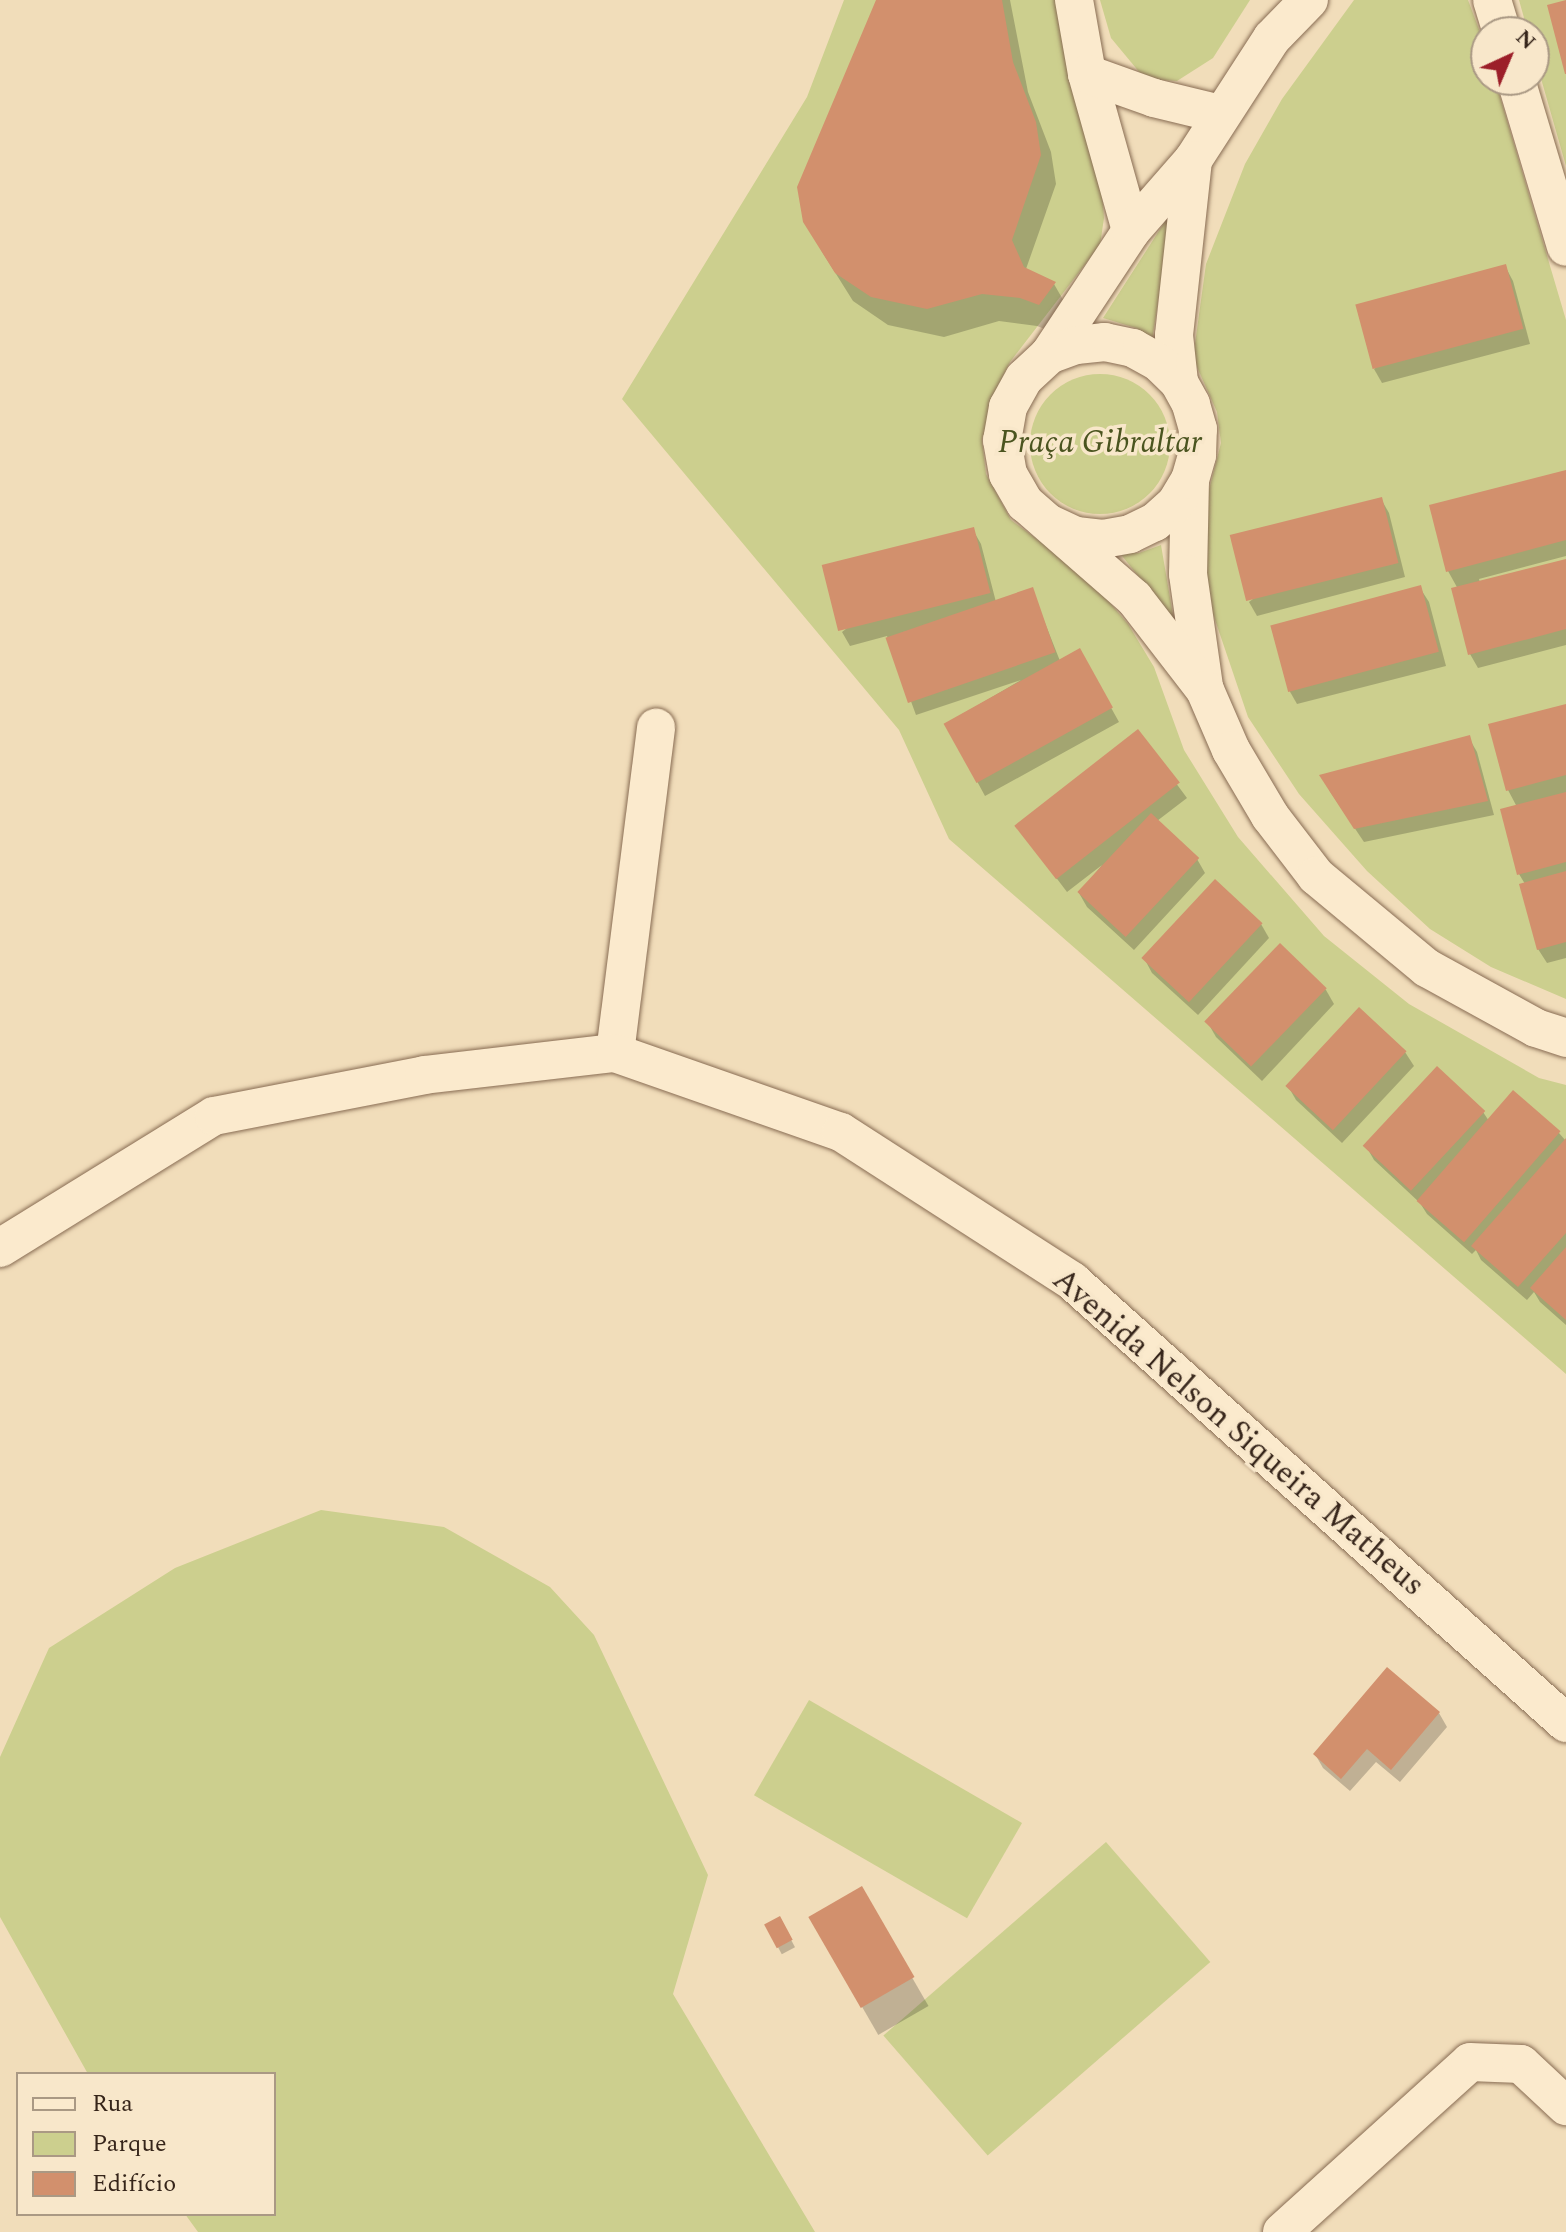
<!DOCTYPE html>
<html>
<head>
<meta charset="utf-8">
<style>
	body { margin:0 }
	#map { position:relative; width:1566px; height:2232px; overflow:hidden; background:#f1ddba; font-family:Spectral,serif }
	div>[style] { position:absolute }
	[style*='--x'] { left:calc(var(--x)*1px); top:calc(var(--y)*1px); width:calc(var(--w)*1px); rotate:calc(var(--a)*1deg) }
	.green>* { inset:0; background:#cccf8e; transform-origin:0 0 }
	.round { border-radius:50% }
	.shadow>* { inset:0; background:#0003; transform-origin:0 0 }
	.building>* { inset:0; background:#d2906d; transform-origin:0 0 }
	.roads { filter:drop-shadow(0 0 2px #886c53) drop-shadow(0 0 2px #886c53) }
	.street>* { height:38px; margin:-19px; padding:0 19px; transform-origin:19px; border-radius:19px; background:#fbeacd }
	span { translate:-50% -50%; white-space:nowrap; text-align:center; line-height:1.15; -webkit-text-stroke:7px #f8e7ca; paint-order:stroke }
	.park-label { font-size:32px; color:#4a541f; font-style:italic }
	.street-label { font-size:32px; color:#36251a }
	.legend { position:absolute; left:16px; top:2072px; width:260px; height:144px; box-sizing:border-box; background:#f8e7ca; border:2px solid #aa9984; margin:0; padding:10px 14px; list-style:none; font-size:24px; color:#36251a }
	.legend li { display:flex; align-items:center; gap:16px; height:40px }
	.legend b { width:40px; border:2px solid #aa9984 }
	.north { position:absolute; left:1470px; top:16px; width:80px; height:80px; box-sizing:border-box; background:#f8e7ca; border:2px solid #aa9984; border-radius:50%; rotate:44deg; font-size:22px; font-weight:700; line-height:32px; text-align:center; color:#36251a }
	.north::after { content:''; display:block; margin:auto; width:28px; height:36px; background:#9c1f29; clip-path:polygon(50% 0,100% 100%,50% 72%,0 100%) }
</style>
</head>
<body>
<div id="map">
	<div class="green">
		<i style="clip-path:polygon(844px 0,1055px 0,1101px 178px,1104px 218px,1100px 245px,1010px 362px,994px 394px,982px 440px,986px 474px,1011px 520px,1087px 576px,1128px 624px,1154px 667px,1184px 750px,1238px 837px,1324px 936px,1409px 1004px,1539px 1078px,1566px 1085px,1566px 1374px,949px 839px,899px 730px,622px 399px,807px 97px)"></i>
		<i style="clip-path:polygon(1100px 0,1250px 0,1213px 58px,1177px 81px,1145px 79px,1111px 38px)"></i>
		<i style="clip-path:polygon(1354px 0,1468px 0,1486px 48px,1486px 80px,1495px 80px,1566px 320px,1566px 999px,1491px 967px,1430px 929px,1367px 871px,1299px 794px,1248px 717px,1209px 602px,1204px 545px,1208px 494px,1221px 443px,1217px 412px,1193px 358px,1206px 264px,1245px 164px,1282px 99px)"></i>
		<i style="clip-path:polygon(1519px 0,1566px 0,1566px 166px,1534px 54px,1534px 32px,1528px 32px)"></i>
		<i style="clip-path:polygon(1173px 209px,1152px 340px,1136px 328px,1103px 318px)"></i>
		<i class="round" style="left:1030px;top:374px;width:140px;height:140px"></i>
		<i style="clip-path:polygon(1161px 545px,1174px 621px,1119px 552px,1139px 553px)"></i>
		<i style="clip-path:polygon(321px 1510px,444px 1527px,550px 1587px,594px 1635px,708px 1875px,673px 1994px,815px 2232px,198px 2232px,185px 2214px,274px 2214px,274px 2074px,88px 2074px,0 1917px,0 1757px,49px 1648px,175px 1568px)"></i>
		<i style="left:809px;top:1700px;width:246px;height:110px;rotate:30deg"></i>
		<i style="left:1106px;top:1842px;width:159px;height:295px;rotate:49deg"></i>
	</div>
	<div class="shadow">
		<i style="clip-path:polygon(877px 0,1010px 0,1028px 92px,1051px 152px,1056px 184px,1026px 269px,1054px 284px,1070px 312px,1055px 333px,1037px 326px,999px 321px,944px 337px,888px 325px,853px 301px,821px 250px)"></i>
		<i style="clip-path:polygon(1505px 266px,1513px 281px,1530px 344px,1382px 383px,1374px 369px)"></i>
		<i style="clip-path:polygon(1566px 472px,1566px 556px,1479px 579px,1480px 583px,1566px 561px,1566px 645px,1478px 668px,1470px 654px,1458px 589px,1448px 571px)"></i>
		<i style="clip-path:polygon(1381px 499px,1389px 513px,1405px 577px,1257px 616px,1249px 602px)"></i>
		<i style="clip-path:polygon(973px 530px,981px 544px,996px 602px,1032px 590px,1060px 661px,1079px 650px,1119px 722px,985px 796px,946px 724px,1021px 680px,916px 715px,887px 636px,850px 646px,842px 632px)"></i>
		<i style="clip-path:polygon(1420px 588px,1429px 602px,1446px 666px,1297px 704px,1289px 690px)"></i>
		<i style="clip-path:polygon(1566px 706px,1566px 958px,1547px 963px,1538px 949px,1525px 884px,1519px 874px,1517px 807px,1508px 790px)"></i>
		<i style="clip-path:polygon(1138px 732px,1187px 798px,1157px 821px,1197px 859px,1205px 873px,1134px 950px,1087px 907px,1079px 893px,1102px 865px,1067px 892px,1017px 826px)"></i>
		<i style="clip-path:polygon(1469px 738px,1477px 752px,1494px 815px,1364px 842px,1329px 790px)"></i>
		<i style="clip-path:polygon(1261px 924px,1269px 938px,1198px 1015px,1152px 973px,1144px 958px)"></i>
		<i style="clip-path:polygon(1280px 946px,1326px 990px,1334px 1004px,1262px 1081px,1216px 1037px,1208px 1023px)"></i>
		<i style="clip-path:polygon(1405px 1052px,1414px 1066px,1342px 1143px,1296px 1100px,1288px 1086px)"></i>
		<i style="clip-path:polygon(1483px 1112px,1489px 1121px,1559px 1133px,1566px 1141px,1566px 1325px,1540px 1302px,1534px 1292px,1527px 1300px,1481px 1260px,1476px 1250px,1472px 1254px,1427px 1214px,1420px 1203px,1374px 1160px,1366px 1146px)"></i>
		<i style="clip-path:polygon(1439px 1713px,1447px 1727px,1400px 1782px,1376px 1762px,1350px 1791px,1323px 1768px,1315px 1754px)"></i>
		<i style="left:861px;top:1889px;width:135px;height:58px;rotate:60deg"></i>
		<i style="left:780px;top:1919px;width:32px;height:15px;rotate:62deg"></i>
	</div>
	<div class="building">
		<i style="clip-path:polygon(876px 0,1002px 0,1013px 62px,1036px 122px,1041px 155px,1012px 240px,1024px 267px,1056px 282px,1039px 305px,1020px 298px,982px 294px,927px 309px,871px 297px,835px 273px,803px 222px,797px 187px)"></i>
		<i style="clip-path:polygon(1566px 0,1566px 74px,1565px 74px,1547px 5px)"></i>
		<i style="left:1506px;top:264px;width:67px;height:156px;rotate:75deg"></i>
		<i style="clip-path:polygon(1566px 470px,1566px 540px,1446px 572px,1429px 505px)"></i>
		<i style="left:1382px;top:497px;width:68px;height:157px;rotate:76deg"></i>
		<i style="left:974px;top:527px;width:68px;height:157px;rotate:76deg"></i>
		<i style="clip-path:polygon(1566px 559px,1566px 629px,1468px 655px,1451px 588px)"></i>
		<i style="left:1421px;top:585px;width:69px;height:156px;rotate:75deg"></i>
		<i style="left:1033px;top:587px;width:69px;height:156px;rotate:71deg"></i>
		<i style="left:1080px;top:648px;width:68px;height:156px;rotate:61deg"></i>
		<i style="clip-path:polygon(1566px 704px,1566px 775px,1506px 791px,1488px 724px)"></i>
		<i style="left:1138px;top:729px;width:68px;height:157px;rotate:52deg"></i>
		<i style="clip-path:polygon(1470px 735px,1488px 801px,1354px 829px,1319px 775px)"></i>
		<i style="clip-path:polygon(1566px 792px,1566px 862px,1517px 875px,1500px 809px)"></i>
		<i style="left:1151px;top:813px;width:66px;height:108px;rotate:43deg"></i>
		<i style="clip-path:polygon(1566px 871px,1566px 942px,1537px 950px,1519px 884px)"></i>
		<i style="left:1215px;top:879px;width:65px;height:108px;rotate:43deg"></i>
		<i style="left:1280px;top:943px;width:65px;height:109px;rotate:44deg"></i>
		<i style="left:1359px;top:1007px;width:65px;height:108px;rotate:43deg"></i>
		<i style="left:1437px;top:1066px;width:66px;height:109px;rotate:43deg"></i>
		<i style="left:1513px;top:1090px;width:63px;height:147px;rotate:41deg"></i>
		<i style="clip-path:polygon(1566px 1138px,1566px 1233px,1518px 1287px,1471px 1246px)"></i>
		<i style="clip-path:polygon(1566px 1247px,1566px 1320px,1530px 1288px)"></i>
		<i style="clip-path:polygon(1387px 1667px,1440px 1712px,1391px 1770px,1367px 1749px,1341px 1779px,1313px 1754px)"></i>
		<i style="left:862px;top:1886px;width:105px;height:62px;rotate:60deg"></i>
		<i style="left:780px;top:1916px;width:27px;height:18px;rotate:62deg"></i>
	</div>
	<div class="roads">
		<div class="street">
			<i style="--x:1074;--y:0;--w:75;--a:80"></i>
			<i style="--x:1087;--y:74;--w:163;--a:74.3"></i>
			<i style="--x:1492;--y:0;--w:34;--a:73"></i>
			<i style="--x:1087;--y:74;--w:71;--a:19.7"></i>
			<i style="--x:1154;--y:98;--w:68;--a:13.6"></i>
			<i style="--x:1516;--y:80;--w:174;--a:73.3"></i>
			<i style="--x:1049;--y:355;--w:149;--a:-56.5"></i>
			<i style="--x:1131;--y:231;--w:94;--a:-48.9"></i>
			<i style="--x:1193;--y:160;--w:145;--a:-57.1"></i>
			<i style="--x:1272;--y:38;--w:53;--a:-45.8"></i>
			<i style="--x:1179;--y:382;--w:47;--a:-96.1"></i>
			<i style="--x:1174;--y:335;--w:176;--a:-83.8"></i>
			<i style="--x:1190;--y:480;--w:94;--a:91.2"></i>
			<i style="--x:1188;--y:574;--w:114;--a:81.9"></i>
			<i style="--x:1050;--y:524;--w:29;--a:25"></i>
			<i style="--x:1076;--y:536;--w:27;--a:6"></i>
			<i style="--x:1103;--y:539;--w:27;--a:-10"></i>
			<i style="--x:1130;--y:534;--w:28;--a:-26"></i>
			<i style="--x:1155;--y:522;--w:28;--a:-42"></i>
			<i style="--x:1176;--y:503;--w:27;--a:-59"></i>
			<i style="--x:1190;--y:480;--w:26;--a:-74"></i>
			<i style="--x:1197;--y:455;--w:26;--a:-88"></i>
			<i style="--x:1198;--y:429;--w:26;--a:-106"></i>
			<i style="--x:1191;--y:404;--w:25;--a:-119"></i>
			<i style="--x:1179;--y:382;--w:29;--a:-136"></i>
			<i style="--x:1158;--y:362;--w:29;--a:-151"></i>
			<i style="--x:1133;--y:348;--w:29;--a:-168"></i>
			<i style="--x:1105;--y:342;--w:29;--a:174"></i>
			<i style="--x:1076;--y:345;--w:29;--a:160"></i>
			<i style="--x:1049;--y:355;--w:34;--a:137"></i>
			<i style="--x:1024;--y:378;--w:33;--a:119"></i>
			<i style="--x:1008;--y:407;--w:34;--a:100"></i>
			<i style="--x:1002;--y:440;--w:35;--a:80"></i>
			<i style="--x:1008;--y:474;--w:34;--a:60"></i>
			<i style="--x:1025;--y:503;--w:145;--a:41.1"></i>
			<i style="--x:1134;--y:598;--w:116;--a:52.3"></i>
			<i style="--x:1205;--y:690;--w:65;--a:66.6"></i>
			<i style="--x:1231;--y:750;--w:77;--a:59.4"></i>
			<i style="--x:1270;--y:816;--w:76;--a:52.5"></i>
			<i style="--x:1316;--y:876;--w:144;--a:39.7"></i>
			<i style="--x:1427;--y:968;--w:124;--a:28.8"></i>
			<i style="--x:1536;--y:1028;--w:32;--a:18"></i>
			<i style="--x:615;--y:1053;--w:328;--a:-82.8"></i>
			<i style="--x:0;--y:1248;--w:251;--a:-31.7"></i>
			<i style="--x:214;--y:1116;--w:214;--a:-11"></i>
			<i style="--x:424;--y:1075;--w:192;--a:-6.6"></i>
			<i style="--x:615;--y:1053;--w:239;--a:19.3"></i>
			<i style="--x:841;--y:1132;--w:275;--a:32.8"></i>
			<i style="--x:1072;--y:1281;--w:663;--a:41.82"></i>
			<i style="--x:1282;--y:2232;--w:253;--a:-42.1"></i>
			<i style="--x:1470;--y:2062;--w:51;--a:2.2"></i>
			<i style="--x:1521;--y:2064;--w:62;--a:43"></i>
		</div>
	</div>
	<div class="park-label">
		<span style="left:1100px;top:443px">Praça Gibraltar</span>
	</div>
	<div class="street-label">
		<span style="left:1238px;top:1433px;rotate:41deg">Avenida Nelson Siqueira Matheus</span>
	</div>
	<ul class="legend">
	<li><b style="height:10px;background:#fbeacd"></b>Rua</li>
	<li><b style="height:22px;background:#cccf8e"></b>Parque</li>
	<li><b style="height:22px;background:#d2906d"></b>Edifício</li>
	</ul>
	<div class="north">N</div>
</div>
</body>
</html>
